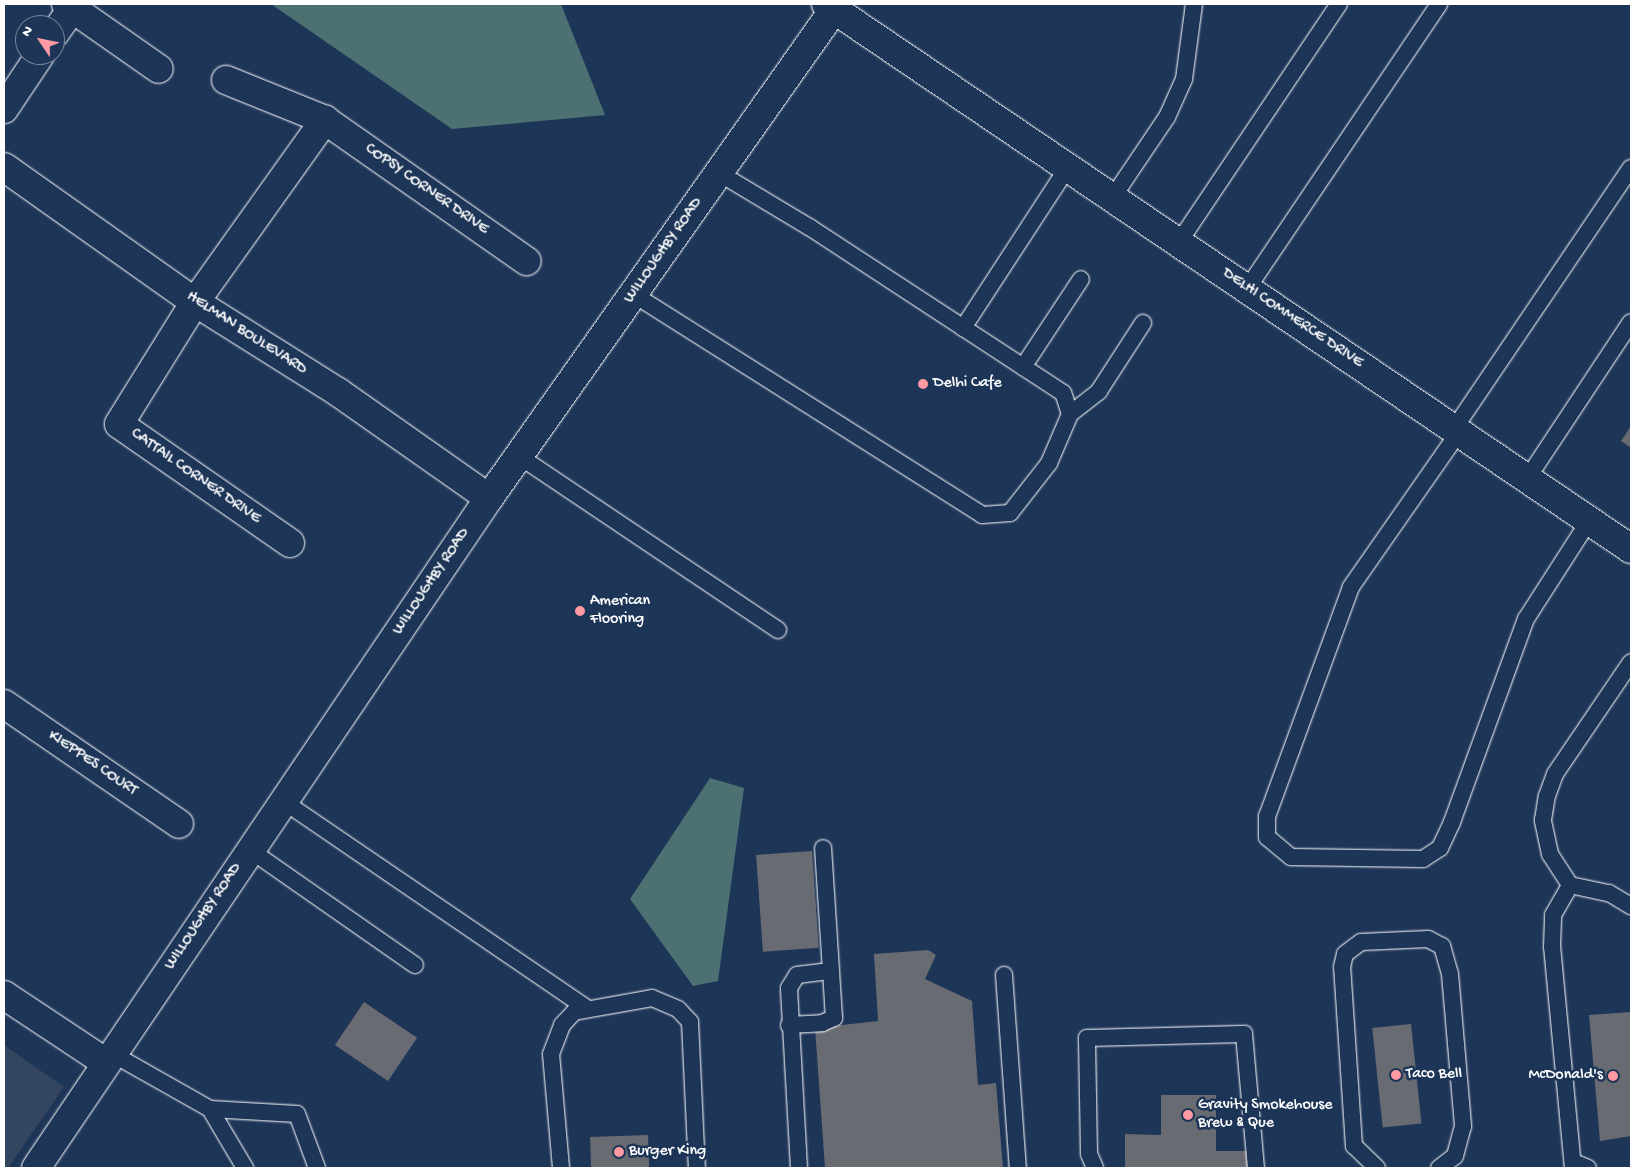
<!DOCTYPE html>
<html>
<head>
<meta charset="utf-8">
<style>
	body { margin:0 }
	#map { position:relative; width:1635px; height:1172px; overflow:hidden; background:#1d3557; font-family:"Gochi Hand",sans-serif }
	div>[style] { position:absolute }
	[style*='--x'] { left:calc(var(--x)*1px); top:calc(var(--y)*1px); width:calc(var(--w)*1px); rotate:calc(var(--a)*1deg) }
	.built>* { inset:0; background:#34455f }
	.green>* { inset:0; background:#4d7072 }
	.building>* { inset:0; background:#696b73; transform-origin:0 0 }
	.roads { filter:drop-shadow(0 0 1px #fff) drop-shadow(0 0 1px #fff) }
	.lane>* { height:16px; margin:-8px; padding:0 8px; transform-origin:8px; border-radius:8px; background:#1d3557 }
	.street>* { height:28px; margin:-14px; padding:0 14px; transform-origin:14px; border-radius:14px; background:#1d3557 }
	.secondary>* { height:28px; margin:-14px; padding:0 14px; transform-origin:14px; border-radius:14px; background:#1d3557 }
	.dots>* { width:14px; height:14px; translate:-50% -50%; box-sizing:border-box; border:2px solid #1d3557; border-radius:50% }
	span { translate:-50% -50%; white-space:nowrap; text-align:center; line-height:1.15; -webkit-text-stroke:5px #1d3557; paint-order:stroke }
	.street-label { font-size:16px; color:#fff }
	.poi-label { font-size:16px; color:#fff }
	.left { translate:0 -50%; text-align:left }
	.right { translate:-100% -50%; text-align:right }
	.frame { position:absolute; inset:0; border:5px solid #fff; pointer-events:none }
	.north { position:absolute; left:15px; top:15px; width:50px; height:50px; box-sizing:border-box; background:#1d3557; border:1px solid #77869a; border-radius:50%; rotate:304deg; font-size:14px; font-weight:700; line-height:20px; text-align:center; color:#fff }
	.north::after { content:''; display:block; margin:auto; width:18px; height:22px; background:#ff9aa2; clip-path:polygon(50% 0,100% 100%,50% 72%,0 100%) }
</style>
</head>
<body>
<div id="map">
	<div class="built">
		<i style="clip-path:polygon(4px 1045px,64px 1087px,8px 1168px,4px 1168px)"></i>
	</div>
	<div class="green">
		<i style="clip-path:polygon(271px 4px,561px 4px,605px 115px,452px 129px)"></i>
		<i style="clip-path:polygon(710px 778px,744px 788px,718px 981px,693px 986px,630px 899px)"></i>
	</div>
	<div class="building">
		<i style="clip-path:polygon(1631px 426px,1631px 448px,1621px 441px)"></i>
		<i style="left:812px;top:851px;width:97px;height:56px;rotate:86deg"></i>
		<i style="clip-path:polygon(928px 950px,936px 955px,925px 979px,972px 1001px,978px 1085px,996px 1083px,1003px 1168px,825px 1168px,815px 1028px,878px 1021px,874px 954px)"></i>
		<i style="left:364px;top:1002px;width:64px;height:52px;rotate:34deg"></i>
		<i style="clip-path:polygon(1631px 1012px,1631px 1136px,1600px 1141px,1589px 1015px)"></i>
		<i style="left:1411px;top:1024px;width:100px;height:39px;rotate:84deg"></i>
		<i style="clip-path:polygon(1161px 1095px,1216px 1095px,1216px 1151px,1251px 1151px,1251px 1168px,1125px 1168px,1125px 1134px,1161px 1135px)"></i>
		<i style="left:648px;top:1135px;width:33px;height:58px;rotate:88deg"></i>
	</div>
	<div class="roads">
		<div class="lane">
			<i style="--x:1113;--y:197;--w:97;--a:-56"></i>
			<i style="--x:1167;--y:117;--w:42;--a:-65.9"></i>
			<i style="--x:1184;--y:79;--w:76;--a:-82.4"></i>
			<i style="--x:1179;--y:242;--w:287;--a:-56.1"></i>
			<i style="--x:1247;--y:289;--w:344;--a:-56"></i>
			<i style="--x:633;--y:294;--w:413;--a:32.3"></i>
			<i style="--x:982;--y:515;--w:28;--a:-4"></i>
			<i style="--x:1010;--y:513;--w:63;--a:-52"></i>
			<i style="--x:1049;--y:463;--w:53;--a:-66.8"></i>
			<i style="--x:1070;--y:414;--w:22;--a:-108"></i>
			<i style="--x:1063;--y:393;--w:303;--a:-146.8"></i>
			<i style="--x:809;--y:227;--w:105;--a:-149"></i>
			<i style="--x:963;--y:328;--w:192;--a:-56.9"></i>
			<i style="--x:1023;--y:367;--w:105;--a:-56.6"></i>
			<i style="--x:1070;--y:414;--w:37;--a:-38"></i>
			<i style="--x:1099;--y:391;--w:81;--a:-57.1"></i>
			<i style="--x:1454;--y:429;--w:315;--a:-55.9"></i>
			<i style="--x:1459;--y:432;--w:189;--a:124.9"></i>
			<i style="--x:1351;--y:587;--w:244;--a:110.1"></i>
			<i style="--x:1267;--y:816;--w:21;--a:90"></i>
			<i style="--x:1267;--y:837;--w:31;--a:40"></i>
			<i style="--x:1291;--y:857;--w:132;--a:0.9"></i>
			<i style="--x:1423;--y:859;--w:20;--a:-33"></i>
			<i style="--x:1440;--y:848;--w:29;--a:-65"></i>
			<i style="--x:1452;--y:822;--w:216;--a:-70"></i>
			<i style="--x:1526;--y:619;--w:117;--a:-57.3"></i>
			<i style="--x:519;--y:456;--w:312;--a:33.9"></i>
			<i style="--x:1527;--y:479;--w:188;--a:-56.5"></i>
			<i style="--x:283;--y:801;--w:369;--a:34.3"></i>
			<i style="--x:250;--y:850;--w:201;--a:34.9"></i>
			<i style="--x:1570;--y:885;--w:37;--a:-123"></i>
			<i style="--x:1550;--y:854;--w:35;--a:-102"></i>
			<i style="--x:1543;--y:820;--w:24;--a:-81"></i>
			<i style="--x:1547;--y:796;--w:23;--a:-70"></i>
			<i style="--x:1555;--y:774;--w:135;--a:-55.8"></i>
			<i style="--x:1004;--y:975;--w:194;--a:85.9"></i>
			<i style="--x:789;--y:1025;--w:33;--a:-3"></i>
			<i style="--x:822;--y:1023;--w:13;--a:-23"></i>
			<i style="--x:834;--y:1018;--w:47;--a:-93.7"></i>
			<i style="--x:111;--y:1053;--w:114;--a:29.5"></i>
			<i style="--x:210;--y:1109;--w:69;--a:59.3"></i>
			<i style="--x:210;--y:1109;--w:87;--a:3.3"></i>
			<i style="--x:297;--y:1114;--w:58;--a:69.7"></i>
			<i style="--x:1573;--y:1162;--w:16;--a:22"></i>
			<i style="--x:561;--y:1168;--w:114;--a:-95"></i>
			<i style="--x:551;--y:1054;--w:31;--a:-69"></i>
			<i style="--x:562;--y:1025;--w:18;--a:-47"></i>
			<i style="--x:574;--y:1012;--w:79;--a:-10.2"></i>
			<i style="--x:652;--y:998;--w:28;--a:23"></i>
			<i style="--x:678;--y:1009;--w:18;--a:47"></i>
			<i style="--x:690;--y:1022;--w:146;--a:87.3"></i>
			<i style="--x:799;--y:1168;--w:180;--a:-93.2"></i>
			<i style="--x:789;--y:988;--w:15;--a:-58"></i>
			<i style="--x:797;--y:975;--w:34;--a:-7"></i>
			<i style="--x:831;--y:971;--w:123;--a:-93.7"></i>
			<i style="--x:1095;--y:1168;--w:15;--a:-113"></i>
			<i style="--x:1089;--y:1154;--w:116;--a:-91"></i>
			<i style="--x:1087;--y:1038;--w:157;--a:-1.5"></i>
			<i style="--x:1244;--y:1034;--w:135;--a:84.9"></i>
			<i style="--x:1377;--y:1168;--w:32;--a:-136"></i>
			<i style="--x:1354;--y:1146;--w:179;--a:-93.8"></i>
			<i style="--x:1342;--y:967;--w:13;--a:-77"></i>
			<i style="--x:1345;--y:954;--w:20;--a:-37"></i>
			<i style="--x:1361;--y:942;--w:67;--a:-2.6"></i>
			<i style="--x:1428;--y:939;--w:16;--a:27"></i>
			<i style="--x:1442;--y:946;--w:29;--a:74"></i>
			<i style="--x:1450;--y:974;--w:153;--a:85.1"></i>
			<i style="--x:1463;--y:1126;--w:31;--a:105"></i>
			<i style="--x:1455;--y:1156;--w:20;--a:143"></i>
			<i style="--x:1573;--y:1168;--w:222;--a:-95.4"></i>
			<i style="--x:1552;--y:947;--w:32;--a:-88"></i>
			<i style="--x:1553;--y:915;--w:34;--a:-60"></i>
			<i style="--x:1570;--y:885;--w:40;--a:12"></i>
			<i style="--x:1609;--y:893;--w:26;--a:31"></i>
		</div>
		<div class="street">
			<i style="--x:66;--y:4;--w:113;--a:35"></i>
			<i style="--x:826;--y:4;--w:972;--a:34.1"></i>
			<i style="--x:55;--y:33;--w:32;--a:-55"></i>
			<i style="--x:226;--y:80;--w:107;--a:22"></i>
			<i style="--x:325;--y:120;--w:246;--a:35"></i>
			<i style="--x:4;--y:109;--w:65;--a:-56.3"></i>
			<i style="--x:4;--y:167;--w:234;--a:35.3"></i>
			<i style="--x:195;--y:302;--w:169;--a:32.2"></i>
			<i style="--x:338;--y:392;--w:184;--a:35.1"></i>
			<i style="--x:290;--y:543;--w:208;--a:-145.2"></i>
			<i style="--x:119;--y:424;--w:144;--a:-58.1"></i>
			<i style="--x:195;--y:302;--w:224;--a:-54.5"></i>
			<i style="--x:4;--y:704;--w:212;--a:34.4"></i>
			<i style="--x:4;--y:995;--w:121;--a:33.6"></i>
		</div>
		<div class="secondary">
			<i style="--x:36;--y:1168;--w:809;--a:-55.94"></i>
			<i style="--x:489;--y:498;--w:605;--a:-54.76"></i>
		</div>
	</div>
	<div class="dots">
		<i style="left:923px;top:384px;background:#ff9aa2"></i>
		<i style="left:580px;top:611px;background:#ff9aa2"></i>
		<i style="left:1396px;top:1075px;background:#ff9aa2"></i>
		<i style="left:1613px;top:1076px;background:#ff9aa2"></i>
		<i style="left:1188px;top:1115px;background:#ff9aa2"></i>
		<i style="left:619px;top:1152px;background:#ff9aa2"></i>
	</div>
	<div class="street-label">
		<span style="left:426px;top:190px;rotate:35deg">COPSY CORNER DRIVE</span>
		<span style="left:664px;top:251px;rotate:-55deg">WILLOUGHBY ROAD</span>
		<span style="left:1292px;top:319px;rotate:34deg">DELHI COMMERCE DRIVE</span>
		<span style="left:246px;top:334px;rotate:33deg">HELMAN BOULEVARD</span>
		<span style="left:195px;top:477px;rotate:35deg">CATTAIL CORNER DRIVE</span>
		<span style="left:432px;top:582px;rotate:-56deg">WILLOUGHBY ROAD</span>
		<span style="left:92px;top:764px;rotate:34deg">KIEPPES COURT</span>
		<span style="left:204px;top:917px;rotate:-56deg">WILLOUGHBY ROAD</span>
	</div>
	<div class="poi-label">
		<span class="left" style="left:933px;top:384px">Delhi Cafe</span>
		<span class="left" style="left:590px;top:611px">American<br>Flooring</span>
		<span class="left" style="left:1406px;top:1075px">Taco Bell</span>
		<span class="right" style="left:1603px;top:1076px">McDonald's</span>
		<span class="left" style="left:1198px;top:1115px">Gravity Smokehouse<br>Brew &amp; Que</span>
		<span class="left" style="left:629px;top:1152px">Burger King</span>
	</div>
	<div class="frame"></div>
	<div class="north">N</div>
</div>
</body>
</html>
